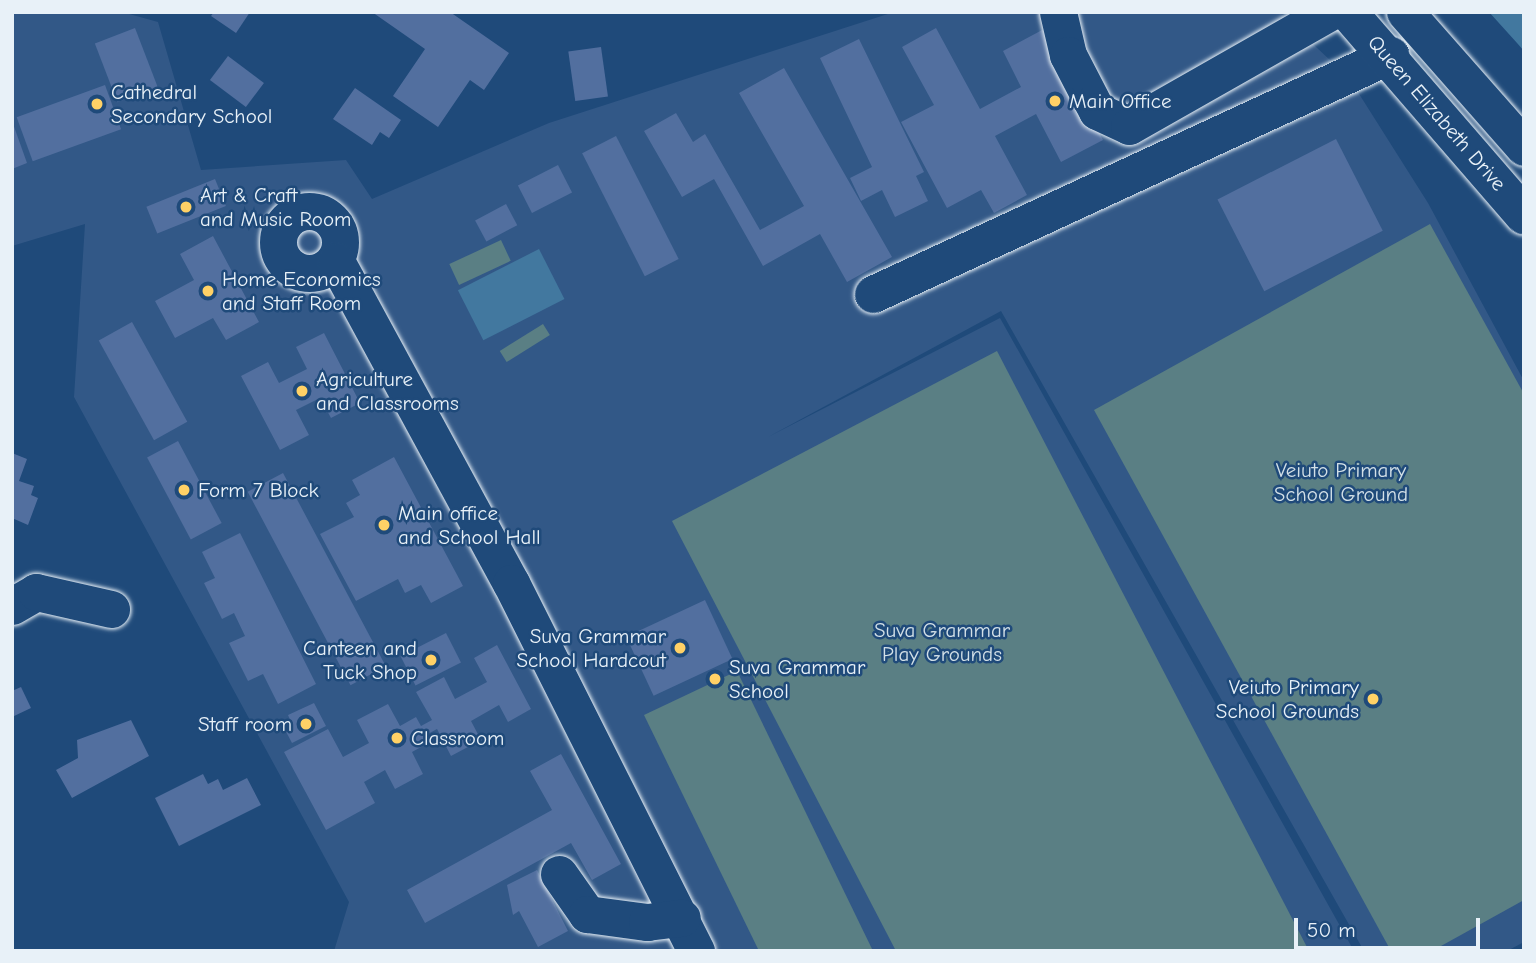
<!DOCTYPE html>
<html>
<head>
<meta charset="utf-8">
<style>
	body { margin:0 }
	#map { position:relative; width:1536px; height:963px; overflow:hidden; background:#1f4a7a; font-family:"Comic Neue",sans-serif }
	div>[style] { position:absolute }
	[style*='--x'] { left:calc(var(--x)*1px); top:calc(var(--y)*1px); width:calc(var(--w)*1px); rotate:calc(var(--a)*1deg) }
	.built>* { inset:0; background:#325887 }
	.green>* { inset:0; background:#5a7f84; transform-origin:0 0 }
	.water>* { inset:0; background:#42789f; transform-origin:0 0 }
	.building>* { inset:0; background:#526f9f; transform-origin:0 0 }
	.roads { filter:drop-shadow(0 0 2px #e8f1f8) drop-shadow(0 0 2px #e8f1f8) }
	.minor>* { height:37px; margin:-18.5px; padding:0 18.5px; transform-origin:18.5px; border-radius:18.5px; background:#1f4a7a }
	.minor>.ring { margin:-18.5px; padding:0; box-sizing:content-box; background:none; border:37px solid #1f4a7a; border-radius:50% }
	.major>* { height:38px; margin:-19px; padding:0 19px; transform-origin:19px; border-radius:19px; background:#1f4a7a }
	.dots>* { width:19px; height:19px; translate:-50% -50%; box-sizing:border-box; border:4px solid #1f4a7a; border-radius:50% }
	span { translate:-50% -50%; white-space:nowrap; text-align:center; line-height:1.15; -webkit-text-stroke:5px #1f4a7a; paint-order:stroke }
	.poi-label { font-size:21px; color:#e8f1f8 }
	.left { translate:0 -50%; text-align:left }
	.right { translate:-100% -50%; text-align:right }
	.street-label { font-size:21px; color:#e8f1f8 }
	.park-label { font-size:21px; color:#d3e0e7 }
	.frame { position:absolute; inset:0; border:14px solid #e8f1f8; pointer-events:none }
	.scale { position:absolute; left:1294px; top:918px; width:186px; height:32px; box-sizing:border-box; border:4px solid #e8f1f8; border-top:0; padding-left:9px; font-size:21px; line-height:24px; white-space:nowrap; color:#e8f1f8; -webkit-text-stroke:5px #1f4a7a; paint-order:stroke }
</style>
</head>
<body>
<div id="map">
	<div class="built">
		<i style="clip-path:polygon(12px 12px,122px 12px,158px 22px,201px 170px,346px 160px,372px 199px,549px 123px,894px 12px,1279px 12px,1349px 78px,1428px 203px,1524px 381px,1524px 942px,1507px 951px,1364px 951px,1001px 311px,768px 437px,1000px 318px,1354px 951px,334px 951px,349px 902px,74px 397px,85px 224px,12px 246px)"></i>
	</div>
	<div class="green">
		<i style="clip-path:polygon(1430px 224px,1524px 394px,1524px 900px,1432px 951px,1391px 951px,1094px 410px)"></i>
		<i style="left:501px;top:240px;width:23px;height:57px;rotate:65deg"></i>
		<i style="left:543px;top:324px;width:13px;height:51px;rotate:58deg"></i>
		<i style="clip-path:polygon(997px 351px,1309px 951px,896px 951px,672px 521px)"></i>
		<i style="clip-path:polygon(737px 671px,873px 951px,759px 951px,644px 715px)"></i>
	</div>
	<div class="water">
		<i style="clip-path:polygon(1489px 12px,1524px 12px,1524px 51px,1517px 43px)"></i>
		<i style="left:539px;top:249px;width:56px;height:91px;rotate:63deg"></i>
	</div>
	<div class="building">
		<i style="clip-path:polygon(214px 12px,250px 12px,236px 33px,211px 16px)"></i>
		<i style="clip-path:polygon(372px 12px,450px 12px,509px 53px,484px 90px,470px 80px,438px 127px,393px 96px,425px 49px)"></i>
		<i style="left:135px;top:28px;width:63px;height:43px;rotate:69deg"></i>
		<i style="clip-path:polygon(936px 28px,980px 109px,1021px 87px,1003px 51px,1044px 29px,1103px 140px,1061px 162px,1036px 114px,995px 136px,1027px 195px,994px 213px,981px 190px,947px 208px,901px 122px,934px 105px,902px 47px)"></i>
		<i style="clip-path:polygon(859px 39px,924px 172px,916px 176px,928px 201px,895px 217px,882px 190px,861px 201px,850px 178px,872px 167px,820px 58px)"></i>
		<i style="left:601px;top:47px;width:50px;height:33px;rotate:82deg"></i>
		<i style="left:228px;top:56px;width:45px;height:30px;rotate:37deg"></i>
		<i style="clip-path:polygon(784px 68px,892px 257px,847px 282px,820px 234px,763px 266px,714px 179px,682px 197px,644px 131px,676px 113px,693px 142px,705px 134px,760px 230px,804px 206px,739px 93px)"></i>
		<i style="left:105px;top:85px;width:47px;height:94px;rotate:70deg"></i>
		<i style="clip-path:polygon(355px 88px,401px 120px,389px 138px,380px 132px,372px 145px,333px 119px)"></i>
		<i style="clip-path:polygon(12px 121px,27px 163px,12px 169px)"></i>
		<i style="left:616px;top:136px;width:138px;height:38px;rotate:63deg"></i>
		<i style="left:1336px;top:139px;width:103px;height:133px;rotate:63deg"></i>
		<i style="left:558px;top:165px;width:31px;height:45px;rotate:63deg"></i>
		<i style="left:215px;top:179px;width:29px;height:74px;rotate:68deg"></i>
		<i style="left:506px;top:204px;width:24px;height:35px;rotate:62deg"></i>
		<i style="clip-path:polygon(213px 236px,259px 322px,226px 340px,213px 318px,175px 338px,155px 301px,194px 280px,180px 254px)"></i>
		<i style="left:132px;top:322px;width:114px;height:38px;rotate:61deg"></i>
		<i style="clip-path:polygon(324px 333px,360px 403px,331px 418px,320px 398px,296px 410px,309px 435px,280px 450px,241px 376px,268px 362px,279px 383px,307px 369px,296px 347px)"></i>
		<i style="left:178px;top:441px;width:93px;height:35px;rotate:62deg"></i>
		<i style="clip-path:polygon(12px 453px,27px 459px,19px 481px,34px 486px,31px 495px,38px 498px,28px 525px,12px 518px)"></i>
		<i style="clip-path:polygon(394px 457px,463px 586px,431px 603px,421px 585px,405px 593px,398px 579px,356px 601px,320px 534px,354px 517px,346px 503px,360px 495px,352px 480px)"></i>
		<i style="left:283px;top:473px;width:219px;height:40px;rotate:62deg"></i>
		<i style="clip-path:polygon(240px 533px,316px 684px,278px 704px,263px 674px,248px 681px,229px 643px,245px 636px,234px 613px,222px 619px,204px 583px,215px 578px,202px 552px)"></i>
		<i style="left:705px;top:600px;width:65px;height:87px;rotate:65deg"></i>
		<i style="left:446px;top:633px;width:33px;height:51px;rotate:63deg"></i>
		<i style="clip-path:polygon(497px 645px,531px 709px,508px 722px,499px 705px,471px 721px,481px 740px,451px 756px,437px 729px,426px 735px,430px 742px,412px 752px,423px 774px,395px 789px,385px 770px,364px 782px,375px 803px,326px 830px,284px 752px,328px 729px,343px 757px,369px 743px,357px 720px,388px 704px,400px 726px,416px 717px,421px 726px,432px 720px,416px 692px,444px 677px,455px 699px,487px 682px,474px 658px)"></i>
		<i style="clip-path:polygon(21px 687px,31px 708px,12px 717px,12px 691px)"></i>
		<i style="clip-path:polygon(314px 703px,326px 726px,292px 743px,283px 726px,291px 722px,288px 715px)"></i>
		<i style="clip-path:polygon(131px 720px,149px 756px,72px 798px,56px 770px,78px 758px,77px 740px)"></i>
		<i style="clip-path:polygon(561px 754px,621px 864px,592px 880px,571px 843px,425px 923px,407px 890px,552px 810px,530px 771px)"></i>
		<i style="clip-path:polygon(203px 774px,208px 784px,218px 779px,223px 790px,247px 778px,261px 805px,179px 846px,155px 798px)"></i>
		<i style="clip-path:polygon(537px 870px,568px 931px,538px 947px,519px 911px,513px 915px,507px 885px)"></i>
	</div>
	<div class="roads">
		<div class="minor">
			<i style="--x:1058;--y:12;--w:44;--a:76.9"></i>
			<i style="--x:1068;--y:55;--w:63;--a:62.6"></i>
			<i style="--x:1097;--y:111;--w:35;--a:25"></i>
			<i style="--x:1129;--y:126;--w:231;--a:-29.6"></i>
			<i style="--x:1405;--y:12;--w:180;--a:48.6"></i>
			<i class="ring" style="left:278px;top:211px;width:25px;height:25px"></i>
			<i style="--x:336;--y:261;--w:366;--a:61.5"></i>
			<i style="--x:511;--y:583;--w:412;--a:63.3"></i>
			<i style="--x:873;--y:294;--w:570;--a:-24.81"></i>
			<i style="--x:12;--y:606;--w:28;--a:-30"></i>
			<i style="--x:36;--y:592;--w:77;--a:12.8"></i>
			<i style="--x:559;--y:874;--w:49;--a:55"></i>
			<i style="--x:587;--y:914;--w:61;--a:7.6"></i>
			<i style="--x:647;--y:922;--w:35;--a:-7"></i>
		</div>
		<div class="major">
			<i style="--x:1348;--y:12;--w:269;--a:49.1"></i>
		</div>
	</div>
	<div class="dots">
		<i style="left:1055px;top:101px;background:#ffd166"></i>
		<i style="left:97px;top:104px;background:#ffd166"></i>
		<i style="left:186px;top:207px;background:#ffd166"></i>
		<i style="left:208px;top:291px;background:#ffd166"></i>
		<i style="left:302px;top:391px;background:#ffd166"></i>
		<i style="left:184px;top:490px;background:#ffd166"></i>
		<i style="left:384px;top:525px;background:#ffd166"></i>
		<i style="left:680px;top:648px;background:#ffd166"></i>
		<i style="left:431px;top:660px;background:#ffd166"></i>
		<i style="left:715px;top:679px;background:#ffd166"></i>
		<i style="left:1373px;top:699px;background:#ffd166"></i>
		<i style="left:306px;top:724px;background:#ffd166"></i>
		<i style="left:397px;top:738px;background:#ffd166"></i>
	</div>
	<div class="poi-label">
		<span class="left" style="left:111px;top:104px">Cathedral<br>Secondary School</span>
		<span class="left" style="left:1069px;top:101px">Main Office</span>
		<span class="left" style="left:200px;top:207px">Art &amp; Craft<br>and Music Room</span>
		<span class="left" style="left:222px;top:291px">Home Economics<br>and Staff Room</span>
		<span class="left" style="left:316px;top:391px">Agriculture<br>and Classrooms</span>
		<span class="left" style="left:198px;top:490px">Form 7 Block</span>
		<span class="left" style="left:398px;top:525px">Main office<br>and School Hall</span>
		<span class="right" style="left:666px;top:648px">Suva Grammar<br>School Hardcout</span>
		<span class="right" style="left:417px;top:660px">Canteen and<br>Tuck Shop</span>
		<span class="left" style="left:729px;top:679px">Suva Grammar<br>School</span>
		<span class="right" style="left:1359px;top:699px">Veiuto Primary<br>School Grounds</span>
		<span class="right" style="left:292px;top:724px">Staff room</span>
		<span class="left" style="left:411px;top:738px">Classroom</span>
	</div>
	<div class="street-label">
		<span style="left:1437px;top:113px;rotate:49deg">Queen Elizabeth Drive</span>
	</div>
	<div class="park-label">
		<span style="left:1341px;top:482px">Veiuto Primary<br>School Ground</span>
		<span style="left:942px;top:642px">Suva Grammar<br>Play Grounds</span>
	</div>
	<div class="frame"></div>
	<div class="scale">50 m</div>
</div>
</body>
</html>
